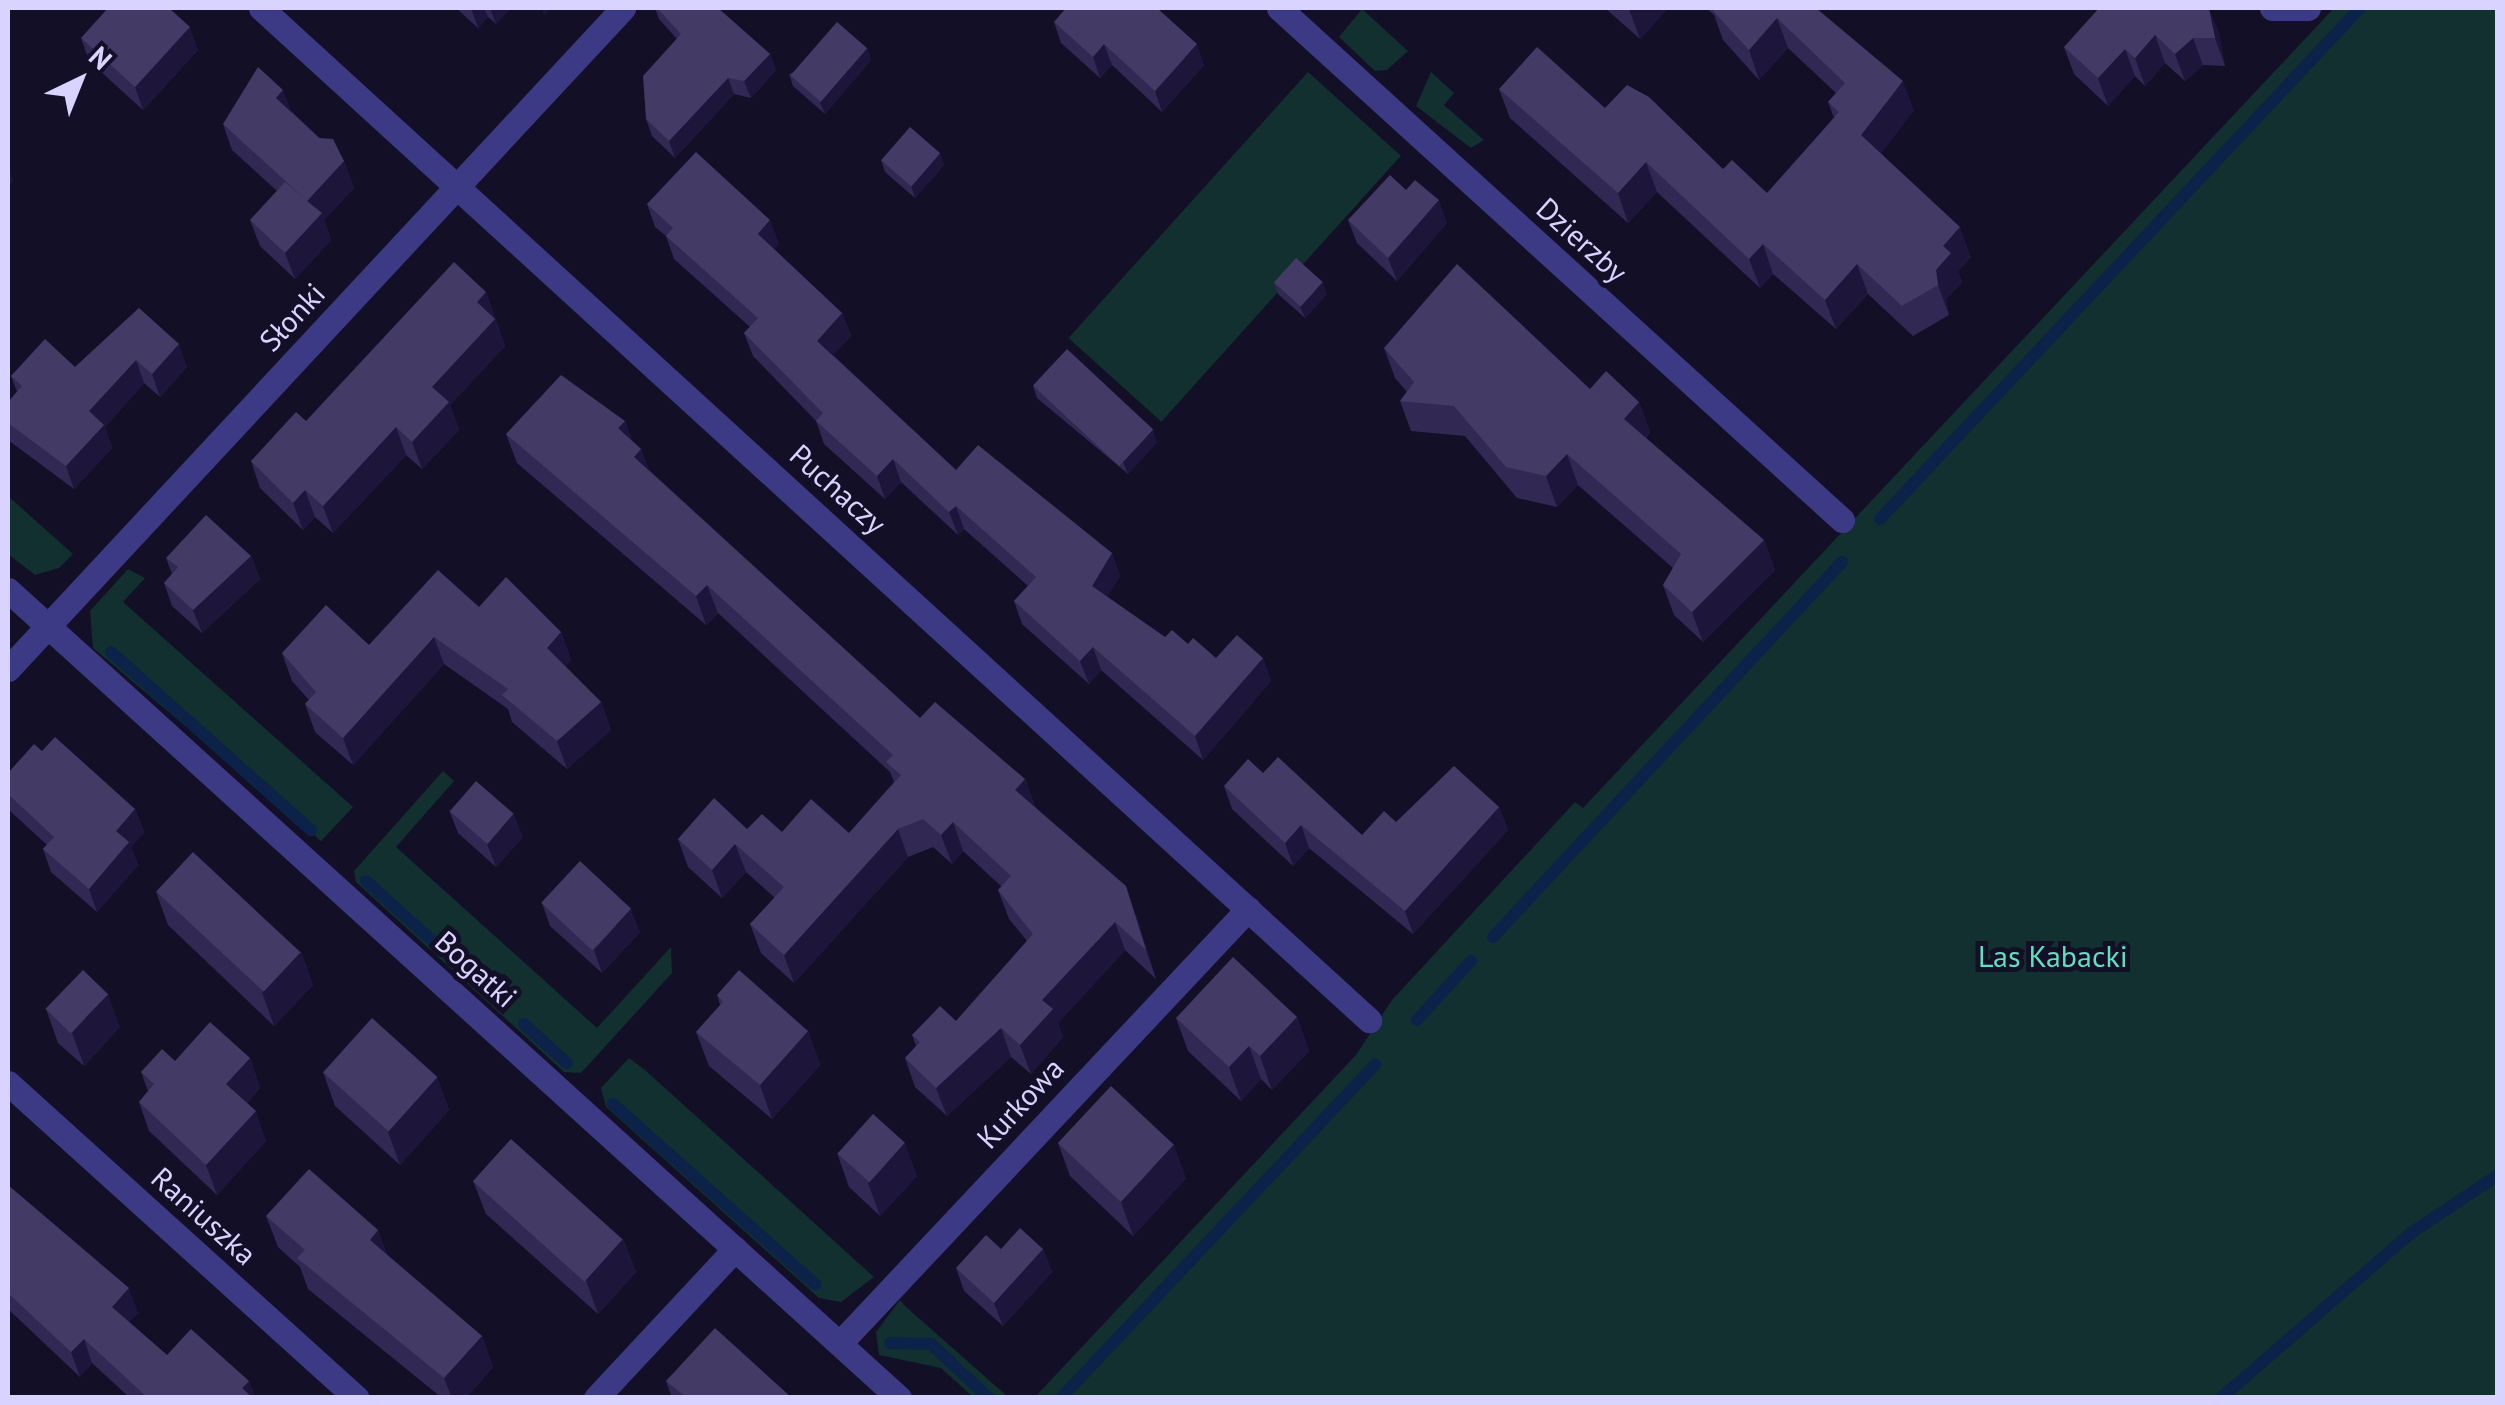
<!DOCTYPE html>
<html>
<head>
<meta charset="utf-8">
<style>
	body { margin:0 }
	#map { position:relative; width:2505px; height:1405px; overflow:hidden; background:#130f26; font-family:"PT Sans",sans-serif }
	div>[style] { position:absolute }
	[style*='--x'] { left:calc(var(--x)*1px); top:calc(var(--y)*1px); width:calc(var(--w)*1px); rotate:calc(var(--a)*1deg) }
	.green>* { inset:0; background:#12302f; transform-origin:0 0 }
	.stream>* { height:12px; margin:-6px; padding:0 6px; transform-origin:6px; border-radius:6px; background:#0c2248 }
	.minor>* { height:25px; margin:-12.5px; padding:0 12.5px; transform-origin:12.5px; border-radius:12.5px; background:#3d3a85 }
	.wall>* { inset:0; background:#312854 }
	.shaded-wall>* { inset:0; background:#1d163a }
	.building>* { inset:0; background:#433a66; transform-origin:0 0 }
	span { translate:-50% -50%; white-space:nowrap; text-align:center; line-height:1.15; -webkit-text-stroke:10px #130f26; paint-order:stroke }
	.street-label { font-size:30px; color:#d9d4ff }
	.park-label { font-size:30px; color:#5fe0c0 }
	.frame { position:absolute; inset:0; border:10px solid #d9d4ff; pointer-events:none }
	.north { position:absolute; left:30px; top:30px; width:100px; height:100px; -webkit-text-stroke:8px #130f26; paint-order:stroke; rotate:43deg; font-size:28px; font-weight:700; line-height:40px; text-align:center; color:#d9d4ff }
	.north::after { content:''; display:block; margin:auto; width:35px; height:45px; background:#d9d4ff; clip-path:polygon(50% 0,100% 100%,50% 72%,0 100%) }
</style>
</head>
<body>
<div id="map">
	<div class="green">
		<i style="clip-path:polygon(2334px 8px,2497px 8px,2497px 1397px,1034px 1398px,1356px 1055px,1392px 1000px,1575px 802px,1583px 808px)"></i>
		<i style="clip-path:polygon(1362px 9px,1408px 51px,1387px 70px,1375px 71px,1339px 37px)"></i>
		<i style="left:1308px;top:72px;width:125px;height:358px;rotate:42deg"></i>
		<i style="clip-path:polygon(1431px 72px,1454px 93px,1444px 105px,1484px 140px,1471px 148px,1416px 106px)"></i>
		<i style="clip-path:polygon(8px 496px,73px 554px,59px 568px,35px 575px,8px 554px)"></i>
		<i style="clip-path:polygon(128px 569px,145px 578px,123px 602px,353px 807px,321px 841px,93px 648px,90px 611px)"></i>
		<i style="clip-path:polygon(443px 771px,454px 781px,396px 847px,597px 1028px,671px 947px,672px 973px,581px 1073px,564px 1072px,356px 882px,354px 871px)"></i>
		<i style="clip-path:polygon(629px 1058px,645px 1070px,874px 1277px,841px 1302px,819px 1298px,606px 1107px,601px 1088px)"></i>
		<i style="clip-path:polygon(900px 1300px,905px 1306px,1008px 1397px,973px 1397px,941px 1368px,879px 1355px,876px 1332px)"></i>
	</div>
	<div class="stream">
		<i style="--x:1880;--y:519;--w:701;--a:-46.79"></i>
		<i style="--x:111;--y:652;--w:268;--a:41.7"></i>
		<i style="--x:366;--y:881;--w:163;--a:42"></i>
		<i style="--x:1493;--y:937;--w:512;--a:-47.06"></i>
		<i style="--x:1417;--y:1020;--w:80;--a:-47.5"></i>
		<i style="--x:524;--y:1024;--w:58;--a:42.2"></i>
		<i style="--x:613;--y:1104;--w:271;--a:41.7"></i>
		<i style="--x:890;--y:1343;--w:41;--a:1.4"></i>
		<i style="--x:931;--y:1344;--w:79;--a:43"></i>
		<i style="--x:1061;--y:1398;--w:458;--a:-46.7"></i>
		<i style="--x:2221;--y:1398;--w:252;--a:-41"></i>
		<i style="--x:2411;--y:1233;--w:105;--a:-33.7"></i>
	</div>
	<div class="minor">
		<i style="--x:261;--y:8;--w:1501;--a:42.41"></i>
		<i style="--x:1279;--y:8;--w:761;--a:42.28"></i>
		<i style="--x:2272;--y:8;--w:36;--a:0"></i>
		<i style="--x:8;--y:590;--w:1203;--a:42.2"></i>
		<i style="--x:8;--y:669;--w:903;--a:-47.06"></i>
		<i style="--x:8;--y:1083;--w:470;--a:42.1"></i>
		<i style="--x:840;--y:1343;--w:596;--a:-46.77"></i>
		<i style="--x:596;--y:1398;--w:204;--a:-47"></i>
	</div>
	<div class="wall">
		<i style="clip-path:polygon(456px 8px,511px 8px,496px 24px,488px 17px,478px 28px)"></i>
		<i style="clip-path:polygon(655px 8px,718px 8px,770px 54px,776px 70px,751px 98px,734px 94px,675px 158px,652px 136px,646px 119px,677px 39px,659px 19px)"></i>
		<i style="clip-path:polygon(1605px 8px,1668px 8px,1640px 39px)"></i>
		<i style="clip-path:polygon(1706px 8px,1816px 8px,1914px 110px,1881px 153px,1971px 257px,1958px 271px,1962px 282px,1946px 299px,1949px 315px,1913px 336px,1868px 294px,1836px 329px,1773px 274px,1760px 288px,1657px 192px,1628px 223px,1510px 118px,1499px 89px,1605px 108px,1767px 193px,1834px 118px,1828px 102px,1836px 93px,1788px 48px,1759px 80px,1723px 40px,1714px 15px)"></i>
		<i style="clip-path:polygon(1054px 22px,1204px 65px,1162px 112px,1112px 65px,1100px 78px,1061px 43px)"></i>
		<i style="clip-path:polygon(2218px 29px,2225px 66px,2203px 65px,2185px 81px,2165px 63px,2145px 86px,2135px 76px,2108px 106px,2074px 74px,2064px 47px)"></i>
		<i style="clip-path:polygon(81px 38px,198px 50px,143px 110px,89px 61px)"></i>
		<i style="clip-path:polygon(867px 48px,871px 60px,825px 114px,793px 86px,789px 74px)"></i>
		<i style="clip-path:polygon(291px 111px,344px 161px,354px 188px,324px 220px,331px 240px,295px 279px,260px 246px,250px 220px,277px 191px,232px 150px,223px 124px)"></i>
		<i style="clip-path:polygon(881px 160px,944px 165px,915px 198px,885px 172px)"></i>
		<i style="clip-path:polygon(1406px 190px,1447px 223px,1397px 281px,1357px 243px,1348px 220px)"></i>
		<i style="clip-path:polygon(647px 204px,779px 243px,774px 249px,842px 313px,851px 336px,833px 355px,956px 470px,1112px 553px,1120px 576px,1107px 597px,1165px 637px,1188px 644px,1216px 658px,1263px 658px,1271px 681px,1203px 760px,1101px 670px,1089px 684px,1022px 624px,1014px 601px,1028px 586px,964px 529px,958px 535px,901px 482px,885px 499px,824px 444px,816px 421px,753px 356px,744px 333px,750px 327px,674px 259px,666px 236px,655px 227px)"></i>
		<i style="clip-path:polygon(1274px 283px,1327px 294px,1305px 318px,1278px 294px)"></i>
		<i style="clip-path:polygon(486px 292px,505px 346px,450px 405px,459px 430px,422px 469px,406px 455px,333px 533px,315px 517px,303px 530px,260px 488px,251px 461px)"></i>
		<i style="clip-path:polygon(139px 308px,187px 367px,160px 397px,144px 383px,105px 427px,112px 448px,74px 489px,8px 440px,8px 402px,17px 392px,11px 376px,75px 367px)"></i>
		<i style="clip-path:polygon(1384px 348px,1590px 389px,1639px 402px,1650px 432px,1646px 438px,1764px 540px,1775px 570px,1703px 642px,1674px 615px,1663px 585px,1673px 568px,1578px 485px,1557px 507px,1517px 498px,1465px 436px,1411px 431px,1400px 401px,1407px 392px,1395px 378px)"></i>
		<i style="clip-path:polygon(1033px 386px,1157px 442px,1128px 474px,1037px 398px)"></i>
		<i style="clip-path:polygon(625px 421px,632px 441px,641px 449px,649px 470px,920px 718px,1025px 779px,1035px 807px,1136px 915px,1156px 979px,1125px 950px,1058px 1023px,1063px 1037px,1031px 1074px,1011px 1057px,947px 1116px,915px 1087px,905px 1058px,916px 1046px,912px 1035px,956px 1021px,1027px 941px,1009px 919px,998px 890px,1002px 887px,963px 851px,952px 864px,933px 847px,908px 857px,794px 983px,761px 953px,750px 924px,775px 898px,746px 872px,722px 898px,688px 867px,678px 839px,747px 829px,782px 832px,849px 833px,894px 782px,890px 772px,718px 613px,706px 625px,517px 463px,506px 434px)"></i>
		<i style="clip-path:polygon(251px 556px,260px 579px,202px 633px,172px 606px,164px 583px,172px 574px,166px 558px)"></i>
		<i style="clip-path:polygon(479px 607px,561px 632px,571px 660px,565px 666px,601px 702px,611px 730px,567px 769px,512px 722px,508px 709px,444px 664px,353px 765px,315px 732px,305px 704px,309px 700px,292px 681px,282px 653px,369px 645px)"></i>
		<i style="clip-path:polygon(42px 751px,135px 809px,144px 832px,131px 847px,138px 865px,97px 912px,51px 872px,43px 849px,47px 845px,8px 809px,8px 773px)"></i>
		<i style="clip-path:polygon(1263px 773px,1362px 835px,1396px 822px,1499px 807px,1508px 830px,1413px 934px,1309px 848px,1293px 866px,1232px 809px,1224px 786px)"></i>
		<i style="clip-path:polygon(449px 810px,523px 837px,496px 867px,458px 833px)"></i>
		<i style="clip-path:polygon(156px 892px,301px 952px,313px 985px,274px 1026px,168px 925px)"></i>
		<i style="clip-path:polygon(542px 903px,640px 932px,602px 973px,550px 926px)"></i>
		<i style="clip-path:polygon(717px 995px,808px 1031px,820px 1065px,772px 1119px,709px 1066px,696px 1032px,720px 1005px)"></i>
		<i style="clip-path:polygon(46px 1009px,120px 1027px,84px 1066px,58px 1043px)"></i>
		<i style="clip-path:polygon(1297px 1017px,1309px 1051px,1272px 1090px,1261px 1079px,1241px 1101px,1188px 1051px,1176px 1018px)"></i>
		<i style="clip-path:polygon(250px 1058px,260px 1088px,247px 1103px,266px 1141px,217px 1195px,149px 1131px,139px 1102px,148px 1091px,141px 1072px,175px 1061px)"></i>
		<i style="clip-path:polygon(323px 1072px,437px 1077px,449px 1110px,400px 1165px,335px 1106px)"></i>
		<i style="clip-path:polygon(1058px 1143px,1186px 1178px,1133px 1236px,1070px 1176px)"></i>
		<i style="clip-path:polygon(837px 1153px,917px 1176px,880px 1216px,849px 1187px)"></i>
		<i style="clip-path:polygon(473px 1181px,623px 1239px,636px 1272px,598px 1314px,486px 1214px)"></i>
		<i style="clip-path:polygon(8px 1185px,138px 1313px,129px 1322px,167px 1355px,249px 1381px,255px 1398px,130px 1398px,92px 1363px,80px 1377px,8px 1309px)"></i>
		<i style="clip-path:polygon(266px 1216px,378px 1230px,387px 1255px,482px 1336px,493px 1367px,466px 1398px,442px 1398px,308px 1289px,300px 1267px,278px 1247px)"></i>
		<i style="clip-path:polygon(1001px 1249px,1043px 1249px,1052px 1272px,1003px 1326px,964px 1291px,956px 1268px)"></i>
		<i style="clip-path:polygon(666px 1381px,792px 1398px,672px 1398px)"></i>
	</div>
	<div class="shaded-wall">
		<i style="clip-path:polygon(471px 8px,484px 8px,488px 17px,478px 28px)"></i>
		<i style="clip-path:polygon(490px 8px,511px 8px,496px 24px)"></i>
		<i style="clip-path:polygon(541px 8px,551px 8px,544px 15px)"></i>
		<i style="clip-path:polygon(1631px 8px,1668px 8px,1640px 39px,1629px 9px)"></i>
		<i style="clip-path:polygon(2209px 8px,2218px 29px,2225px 66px,2215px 38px)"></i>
		<i style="clip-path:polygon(1777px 18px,1788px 48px,1759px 80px,1749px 50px)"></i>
		<i style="clip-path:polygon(190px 27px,198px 50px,143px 110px,135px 87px)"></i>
		<i style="clip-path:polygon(2155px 35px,2165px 63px,2145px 86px,2135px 58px)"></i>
		<i style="clip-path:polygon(2193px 38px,2203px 65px,2185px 81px,2175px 54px)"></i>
		<i style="clip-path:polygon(1104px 44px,1112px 65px,1100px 78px,1093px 57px)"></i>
		<i style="clip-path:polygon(1197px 44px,1204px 65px,1162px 112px,1155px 91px)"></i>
		<i style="clip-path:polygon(867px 48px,871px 60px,825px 114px,820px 103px)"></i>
		<i style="clip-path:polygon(2125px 49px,2135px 76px,2108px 106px,2098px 78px)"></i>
		<i style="clip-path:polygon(770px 54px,776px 70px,751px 98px,744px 81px)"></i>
		<i style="clip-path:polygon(728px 78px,734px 94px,675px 158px,669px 141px)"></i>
		<i style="clip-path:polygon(1903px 81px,1914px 110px,1872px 165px,1861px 135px)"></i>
		<i style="clip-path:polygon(283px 90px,293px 116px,276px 98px)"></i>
		<i style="clip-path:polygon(940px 153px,944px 165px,915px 198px,911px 186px)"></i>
		<i style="clip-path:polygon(344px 161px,354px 188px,324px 220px,331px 240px,295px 279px,285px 253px,307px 201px)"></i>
		<i style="clip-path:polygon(1646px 162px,1657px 192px,1628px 223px,1618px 193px)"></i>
		<i style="clip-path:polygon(8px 166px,13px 181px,8px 188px)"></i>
		<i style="clip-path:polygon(1439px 200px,1447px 223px,1397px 281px,1388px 258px)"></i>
		<i style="clip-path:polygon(770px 220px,779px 243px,766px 257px,758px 234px)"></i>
		<i style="clip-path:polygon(1960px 227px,1971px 257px,1958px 271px,1962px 282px,1946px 299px,1949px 315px,1938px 285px,1936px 270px,1943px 246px)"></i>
		<i style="clip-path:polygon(1763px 244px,1773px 274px,1760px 288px,1749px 259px)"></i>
		<i style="clip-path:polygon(1857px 264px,1868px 294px,1836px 329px,1825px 300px)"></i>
		<i style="clip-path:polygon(1323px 282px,1327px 294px,1305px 318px,1300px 307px)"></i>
		<i style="clip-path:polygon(486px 292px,505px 346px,450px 405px,459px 430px,422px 469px,412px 442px,432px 387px,477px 302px)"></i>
		<i style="clip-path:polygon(842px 313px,851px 336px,825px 364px,817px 341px)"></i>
		<i style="clip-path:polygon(179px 344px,187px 367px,160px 397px,152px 374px)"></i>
		<i style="clip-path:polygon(136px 360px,144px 383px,105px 427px,112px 448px,74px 489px,66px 466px,89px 411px)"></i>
		<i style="clip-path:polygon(1639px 402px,1650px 432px,1635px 449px,1624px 419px)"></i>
		<i style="clip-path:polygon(625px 421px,635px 449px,618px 428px)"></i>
		<i style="clip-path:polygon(396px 427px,406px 455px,333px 533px,323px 506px)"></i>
		<i style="clip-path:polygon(1153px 430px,1157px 442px,1128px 474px,1123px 462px)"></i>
		<i style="clip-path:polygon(641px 449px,652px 478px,634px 457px)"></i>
		<i style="clip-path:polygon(1567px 454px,1578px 485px,1557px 507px,1546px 476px)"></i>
		<i style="clip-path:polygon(893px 459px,901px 482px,885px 499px,877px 476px)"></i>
		<i style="clip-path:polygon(305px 490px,315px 517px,303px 530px,293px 503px)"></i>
		<i style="clip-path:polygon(956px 506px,964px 529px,958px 535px,949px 512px)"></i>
		<i style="clip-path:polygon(1764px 540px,1775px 570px,1703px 642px,1692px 612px)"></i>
		<i style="clip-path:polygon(1112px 553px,1120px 576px,1100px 609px,1092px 586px)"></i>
		<i style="clip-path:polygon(251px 556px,260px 579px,202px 633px,193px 610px)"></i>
		<i style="clip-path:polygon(707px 585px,718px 613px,706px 625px,696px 596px)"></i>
		<i style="clip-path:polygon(561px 632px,571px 660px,557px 675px,547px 648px)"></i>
		<i style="clip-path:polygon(434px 637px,444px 664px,353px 765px,343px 738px)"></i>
		<i style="clip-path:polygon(1093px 647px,1101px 670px,1089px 684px,1080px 661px)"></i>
		<i style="clip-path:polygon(1263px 658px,1271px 681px,1203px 760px,1195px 736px)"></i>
		<i style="clip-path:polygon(601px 702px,611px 730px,567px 769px,557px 741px)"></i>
		<i style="clip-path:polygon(1025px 779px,1035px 808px,1015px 790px)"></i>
		<i style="clip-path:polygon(1499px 807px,1508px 830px,1413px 934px,1405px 911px)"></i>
		<i style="clip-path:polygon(135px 809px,144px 832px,131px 847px,138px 865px,97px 912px,89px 889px,116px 831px)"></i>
		<i style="clip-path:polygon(514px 814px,523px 837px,496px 867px,487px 844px)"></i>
		<i style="clip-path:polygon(953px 822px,963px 851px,952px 864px,941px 835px)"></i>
		<i style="clip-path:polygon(1301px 825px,1309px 848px,1293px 866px,1285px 843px)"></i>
		<i style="clip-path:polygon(898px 829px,908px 857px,794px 983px,784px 955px)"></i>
		<i style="clip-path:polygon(735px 844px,746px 872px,722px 898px,712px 870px)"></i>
		<i style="clip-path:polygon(1126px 886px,1136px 915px,1156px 979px,1146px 950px)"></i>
		<i style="clip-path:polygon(631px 909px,640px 932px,602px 973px,594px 950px)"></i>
		<i style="clip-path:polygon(1115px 922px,1125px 950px,1058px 1023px,1063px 1037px,1031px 1074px,1020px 1045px,1042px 1000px)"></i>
		<i style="clip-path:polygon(301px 952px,313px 985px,274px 1026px,262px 992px)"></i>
		<i style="clip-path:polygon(108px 994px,120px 1027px,84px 1066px,72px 1033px)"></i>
		<i style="clip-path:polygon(1297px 1017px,1309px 1051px,1272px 1090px,1260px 1056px)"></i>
		<i style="clip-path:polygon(1001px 1028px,1011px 1057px,947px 1116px,936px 1088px)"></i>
		<i style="clip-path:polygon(808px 1031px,820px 1065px,772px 1119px,760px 1085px)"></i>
		<i style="clip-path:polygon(1249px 1046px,1261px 1079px,1241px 1101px,1229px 1067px)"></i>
		<i style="clip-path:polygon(250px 1058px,260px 1088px,237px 1114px,226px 1084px)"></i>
		<i style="clip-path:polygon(437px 1077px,449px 1110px,400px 1165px,388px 1132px)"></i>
		<i style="clip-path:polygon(256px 1111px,266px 1141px,217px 1195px,206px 1165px)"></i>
		<i style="clip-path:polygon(905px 1143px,917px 1176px,880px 1216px,868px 1183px)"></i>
		<i style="clip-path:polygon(1174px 1145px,1186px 1178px,1133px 1236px,1121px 1202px)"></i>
		<i style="clip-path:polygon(378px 1230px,389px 1261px,370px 1240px)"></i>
		<i style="clip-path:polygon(623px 1239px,636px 1272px,598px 1314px,586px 1280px)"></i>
		<i style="clip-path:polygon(1043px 1249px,1052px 1272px,1003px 1326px,994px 1303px)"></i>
		<i style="clip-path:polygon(129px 1288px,138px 1313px,121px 1331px,112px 1307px)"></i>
		<i style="clip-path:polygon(482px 1336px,493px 1367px,466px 1398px,452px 1398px,444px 1378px)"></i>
		<i style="clip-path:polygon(84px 1339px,92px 1363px,80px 1377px,71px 1352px)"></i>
		<i style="clip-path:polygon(249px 1381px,255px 1398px,246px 1398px,242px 1388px)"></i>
	</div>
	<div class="building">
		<i style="clip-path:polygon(108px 8px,169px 8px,190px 27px,135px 87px,81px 38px)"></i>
		<i style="clip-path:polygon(657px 8px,718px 8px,770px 54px,744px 81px,728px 78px,669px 141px,646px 119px,643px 76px,681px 34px)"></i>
		<i style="clip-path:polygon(1066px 8px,1157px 8px,1197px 44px,1155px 91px,1104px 44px,1093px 57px,1054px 22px)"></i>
		<i style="clip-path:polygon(1716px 8px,1816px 8px,1903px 81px,1861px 135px,1960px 227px,1943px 246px,1951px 253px,1936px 270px,1938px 285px,1902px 306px,1857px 264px,1825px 300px,1763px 244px,1749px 259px,1646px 162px,1618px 193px,1499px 89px,1537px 47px,1605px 108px,1627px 85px,1649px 97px,1723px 169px,1732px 160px,1767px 193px,1839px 112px,1828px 102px,1845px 83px,1777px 18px,1749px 50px,1713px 11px)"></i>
		<i style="clip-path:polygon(2099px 8px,2209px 8px,2215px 38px,2193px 38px,2175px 54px,2155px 35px,2135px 58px,2125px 49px,2098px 78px,2064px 47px)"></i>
		<i style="left:837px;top:22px;width:40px;height:71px;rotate:41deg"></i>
		<i style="clip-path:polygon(258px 67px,283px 90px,276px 98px,319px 138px,333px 139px,344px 161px,307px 201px,322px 213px,285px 253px,250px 220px,285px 182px,304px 198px,223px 124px)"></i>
		<i style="left:910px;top:127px;width:40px;height:44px;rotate:41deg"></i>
		<i style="clip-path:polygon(696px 152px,770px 220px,758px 234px,842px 313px,817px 341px,956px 470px,978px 445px,1112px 553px,1092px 586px,1165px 637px,1172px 630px,1188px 644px,1193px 638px,1216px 658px,1237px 635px,1263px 658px,1195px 736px,1093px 647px,1080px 661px,1014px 601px,1036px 577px,956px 506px,949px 512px,893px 459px,877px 476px,816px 421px,823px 413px,744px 333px,758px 318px,666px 236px,673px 228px,647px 204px)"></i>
		<i style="clip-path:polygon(1390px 175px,1406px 190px,1415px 180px,1439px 200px,1388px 258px,1348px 220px)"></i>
		<i style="left:1296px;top:258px;width:36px;height:33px;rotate:42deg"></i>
		<i style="clip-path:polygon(454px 262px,486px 292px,477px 302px,495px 319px,432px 387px,449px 402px,412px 442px,396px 427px,323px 506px,305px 490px,293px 503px,251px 461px,296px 412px,306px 421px)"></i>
		<i style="clip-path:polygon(1457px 264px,1590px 389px,1606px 371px,1639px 402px,1624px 419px,1764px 540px,1692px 612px,1663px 585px,1681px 554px,1567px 454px,1546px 476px,1506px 467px,1454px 406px,1400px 401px,1414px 382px,1384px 348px)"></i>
		<i style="clip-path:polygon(139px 308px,179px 344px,152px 374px,136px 360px,89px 411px,104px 425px,66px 466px,8px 423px,8px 402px,22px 386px,11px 376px,45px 339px,75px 367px)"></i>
		<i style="left:1067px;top:349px;width:118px;height:50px;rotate:43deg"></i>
		<i style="clip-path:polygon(561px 375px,625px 421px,618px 428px,641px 449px,634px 457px,920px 718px,935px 702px,1025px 779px,1015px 790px,1126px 886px,1146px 950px,1115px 922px,1042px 1000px,1053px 1009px,1020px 1045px,1001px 1028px,936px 1088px,905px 1058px,920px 1042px,912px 1035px,940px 1006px,956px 1021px,1033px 934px,998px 890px,1011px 876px,953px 822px,941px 835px,923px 819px,898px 829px,784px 955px,750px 924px,784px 887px,735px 844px,712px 870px,678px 839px,714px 798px,747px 829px,762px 814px,782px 832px,811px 799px,849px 833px,901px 775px,886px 762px,893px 755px,707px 585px,696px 596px,506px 434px)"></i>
		<i style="clip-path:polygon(206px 515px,251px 556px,193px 610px,164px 583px,178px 567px,166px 558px)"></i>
		<i style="clip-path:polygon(438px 570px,479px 607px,506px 577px,561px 632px,547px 648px,601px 702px,557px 741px,502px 695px,508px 689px,434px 637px,343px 738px,305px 704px,316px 692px,282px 653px,326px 605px,369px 645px)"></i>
		<i style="clip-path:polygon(55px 737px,135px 809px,116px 831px,129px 842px,89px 889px,43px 849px,54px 837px,8px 794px,8px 773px,34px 744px,42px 751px)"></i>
		<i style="clip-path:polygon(1278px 757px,1362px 835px,1384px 811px,1396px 822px,1454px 766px,1499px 807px,1405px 911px,1301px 825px,1285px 843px,1224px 786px,1248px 759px,1263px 773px)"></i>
		<i style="left:476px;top:781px;width:50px;height:40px;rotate:41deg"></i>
		<i style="left:193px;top:852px;width:147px;height:54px;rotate:43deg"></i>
		<i style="left:580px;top:861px;width:70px;height:57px;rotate:43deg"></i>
		<i style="clip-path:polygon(1233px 957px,1297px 1017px,1260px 1056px,1249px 1046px,1229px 1067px,1176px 1018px)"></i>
		<i style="left:83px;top:970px;width:35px;height:54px;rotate:44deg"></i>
		<i style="clip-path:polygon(739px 970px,808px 1031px,760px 1085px,696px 1032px,723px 1002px,717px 995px)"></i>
		<i style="left:372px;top:1018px;width:88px;height:73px;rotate:42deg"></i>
		<i style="clip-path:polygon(210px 1022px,250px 1058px,226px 1084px,256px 1111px,206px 1165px,139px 1102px,154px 1084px,141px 1072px,162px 1049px,175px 1061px)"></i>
		<i style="left:1111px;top:1086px;width:86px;height:78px;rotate:43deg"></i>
		<i style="left:873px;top:1114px;width:43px;height:53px;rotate:42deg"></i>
		<i style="left:511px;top:1139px;width:150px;height:57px;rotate:42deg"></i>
		<i style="clip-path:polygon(309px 1169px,378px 1230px,370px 1240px,482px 1336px,444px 1378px,297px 1258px,305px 1250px,266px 1216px)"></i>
		<i style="clip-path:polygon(8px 1185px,129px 1288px,112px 1307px,167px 1355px,191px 1329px,249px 1381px,242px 1388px,253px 1398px,148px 1398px,84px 1339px,71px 1352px,8px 1293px)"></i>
		<i style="clip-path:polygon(1020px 1228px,1043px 1249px,994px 1303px,956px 1268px,986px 1235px,1001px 1249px)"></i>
		<i style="clip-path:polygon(715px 1328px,792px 1398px,687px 1398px,666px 1381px)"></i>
	</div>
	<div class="street-label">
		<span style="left:1582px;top:240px;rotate:42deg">Dzierzby</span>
		<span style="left:292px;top:317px;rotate:-47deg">Słonki</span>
		<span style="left:838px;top:489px;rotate:42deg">Puchaczy</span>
		<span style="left:476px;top:969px;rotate:42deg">Bogatki</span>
		<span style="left:1020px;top:1103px;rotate:-47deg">Kurkowa</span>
		<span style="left:204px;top:1216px;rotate:42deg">Raniuszka</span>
	</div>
	<div class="park-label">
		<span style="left:2053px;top:956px">Las Kabacki</span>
	</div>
	<div class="frame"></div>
	<div class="north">N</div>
</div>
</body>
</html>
